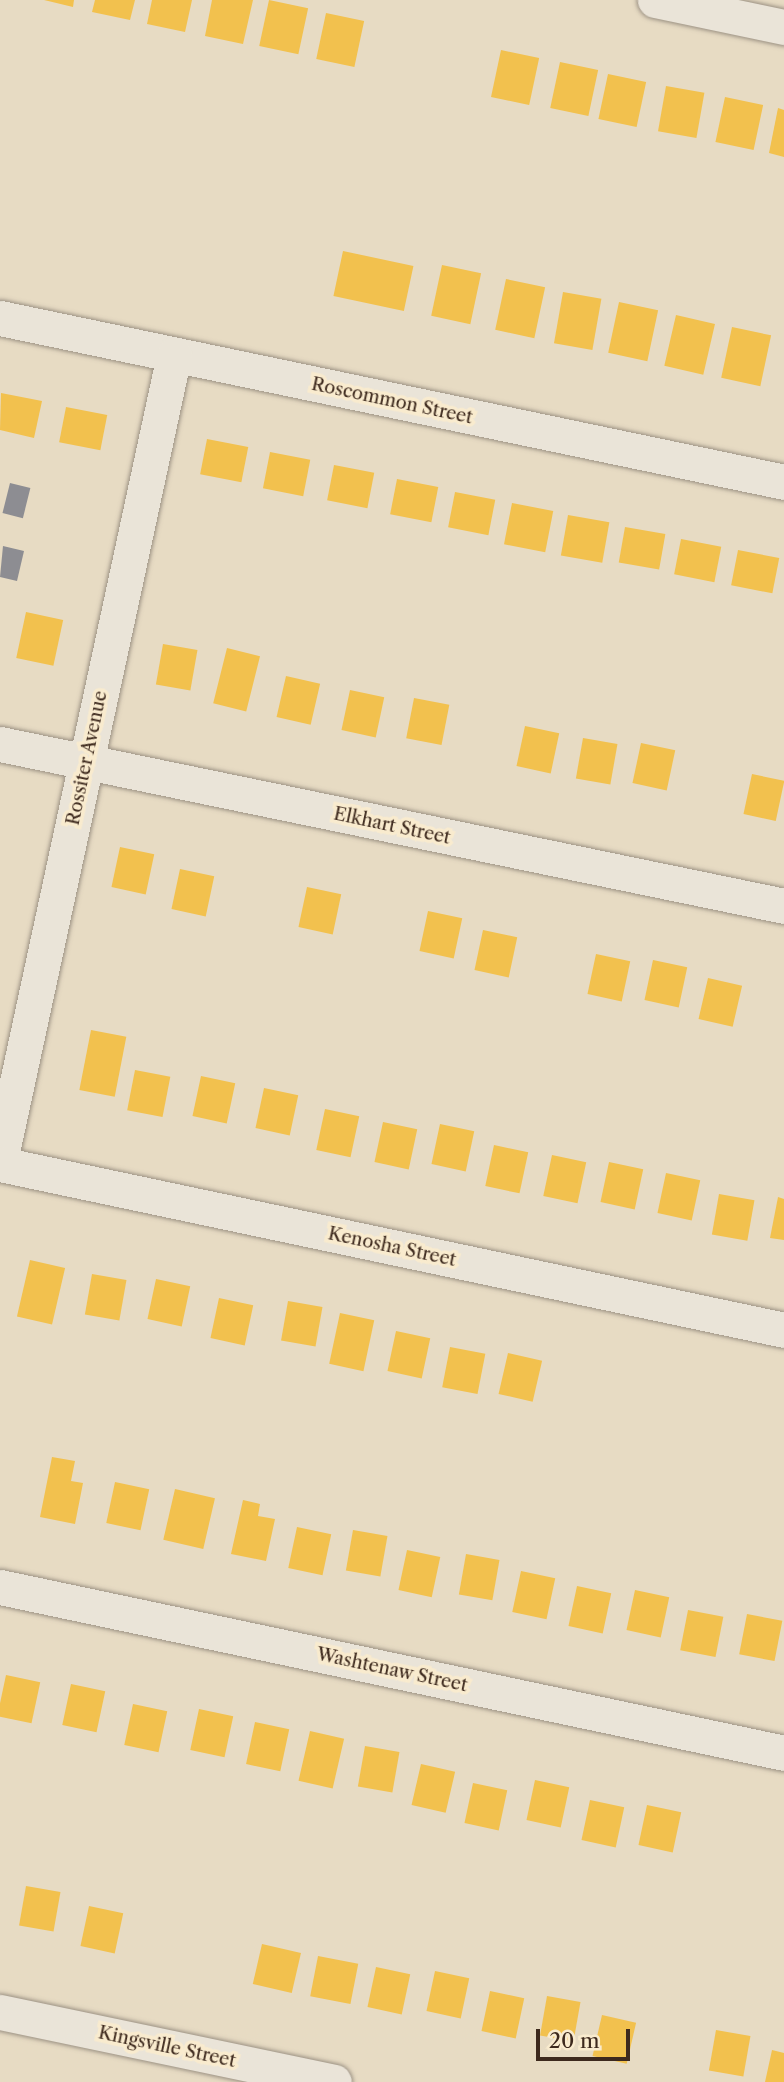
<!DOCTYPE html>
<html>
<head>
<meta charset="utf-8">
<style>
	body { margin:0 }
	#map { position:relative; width:784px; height:2082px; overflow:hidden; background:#e7dbc3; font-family:"Libre Caslon Text",serif }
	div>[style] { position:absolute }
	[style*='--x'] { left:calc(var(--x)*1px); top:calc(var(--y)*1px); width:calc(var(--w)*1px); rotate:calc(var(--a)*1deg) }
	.homes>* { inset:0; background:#f2c14e; transform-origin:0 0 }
	.industry>* { inset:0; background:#8d8d92; transform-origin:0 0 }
	.roads { filter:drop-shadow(0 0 2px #9c9284) drop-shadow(0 0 2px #9c9284) }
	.minor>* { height:35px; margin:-17.5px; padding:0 17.5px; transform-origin:17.5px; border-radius:17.5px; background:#eae4d8 }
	span { translate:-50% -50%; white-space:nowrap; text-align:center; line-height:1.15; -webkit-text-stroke:7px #f9ebce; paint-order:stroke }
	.street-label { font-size:18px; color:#3d291d }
	.scale { position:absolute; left:536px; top:2029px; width:94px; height:32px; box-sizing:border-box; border:4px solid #3d291d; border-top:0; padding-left:9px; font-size:21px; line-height:24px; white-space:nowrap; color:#3d291d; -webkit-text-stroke:5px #f9ebce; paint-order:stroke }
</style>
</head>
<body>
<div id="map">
	<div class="homes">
		<i style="clip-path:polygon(44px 0,74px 0,73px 7px)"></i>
		<i style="clip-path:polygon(95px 0,135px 0,130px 20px,92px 12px)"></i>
		<i style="clip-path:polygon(152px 0,192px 0,185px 32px,147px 24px)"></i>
		<i style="clip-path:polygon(212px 0,253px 0,243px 44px,205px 36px)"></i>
		<i style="left:269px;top:0;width:40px;height:47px;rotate:12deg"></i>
		<i style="left:326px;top:13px;width:39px;height:47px;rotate:12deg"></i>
		<i style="left:501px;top:50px;width:39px;height:48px;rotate:12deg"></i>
		<i style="left:560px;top:62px;width:39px;height:47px;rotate:12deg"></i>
		<i style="left:608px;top:74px;width:39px;height:46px;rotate:12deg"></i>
		<i style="left:666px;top:86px;width:39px;height:46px;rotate:10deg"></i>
		<i style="left:725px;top:97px;width:39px;height:46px;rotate:12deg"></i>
		<i style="clip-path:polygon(778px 108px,784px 110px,784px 157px,769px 153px)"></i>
		<i style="left:343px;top:251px;width:72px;height:46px;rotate:12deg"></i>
		<i style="left:442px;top:265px;width:40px;height:52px;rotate:12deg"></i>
		<i style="left:506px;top:279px;width:40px;height:52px;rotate:12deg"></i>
		<i style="left:563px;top:292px;width:39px;height:52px;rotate:10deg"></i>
		<i style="left:619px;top:302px;width:40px;height:52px;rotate:12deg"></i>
		<i style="left:676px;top:315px;width:40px;height:52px;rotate:13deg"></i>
		<i style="left:732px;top:327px;width:40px;height:52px;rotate:12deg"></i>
		<i style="clip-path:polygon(1px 393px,42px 401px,34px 438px,0 430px)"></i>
		<i style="left:66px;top:407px;width:42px;height:36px;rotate:11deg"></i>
		<i style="left:207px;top:439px;width:42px;height:36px;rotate:11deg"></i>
		<i style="left:270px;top:452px;width:41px;height:37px;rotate:11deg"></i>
		<i style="left:334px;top:465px;width:41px;height:36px;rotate:11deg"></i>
		<i style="left:397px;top:479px;width:42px;height:36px;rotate:11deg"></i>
		<i style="left:455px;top:492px;width:41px;height:36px;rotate:11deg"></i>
		<i style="left:512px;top:503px;width:42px;height:42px;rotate:11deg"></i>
		<i style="left:568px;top:515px;width:42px;height:41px;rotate:10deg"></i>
		<i style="left:625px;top:527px;width:41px;height:36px;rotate:10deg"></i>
		<i style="left:681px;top:539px;width:41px;height:36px;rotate:11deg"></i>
		<i style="left:738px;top:550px;width:42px;height:36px;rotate:11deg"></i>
		<i style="left:26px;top:612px;width:38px;height:47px;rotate:12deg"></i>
		<i style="left:163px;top:644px;width:35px;height:41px;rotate:10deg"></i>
		<i style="left:227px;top:648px;width:34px;height:57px;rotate:14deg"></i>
		<i style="left:286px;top:676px;width:35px;height:42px;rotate:13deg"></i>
		<i style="left:350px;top:690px;width:35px;height:41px;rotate:12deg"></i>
		<i style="left:414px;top:698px;width:36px;height:41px;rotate:11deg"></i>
		<i style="left:525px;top:726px;width:35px;height:41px;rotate:12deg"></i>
		<i style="left:583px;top:738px;width:35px;height:41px;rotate:10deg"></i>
		<i style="left:641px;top:743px;width:35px;height:41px;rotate:12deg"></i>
		<i style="left:752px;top:774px;width:33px;height:41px;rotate:12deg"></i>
		<i style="left:120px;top:847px;width:35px;height:41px;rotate:12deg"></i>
		<i style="left:180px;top:869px;width:35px;height:41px;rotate:12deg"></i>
		<i style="left:307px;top:887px;width:35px;height:41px;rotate:12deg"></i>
		<i style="left:428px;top:911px;width:35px;height:41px;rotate:12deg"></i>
		<i style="left:483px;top:930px;width:35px;height:41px;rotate:12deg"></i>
		<i style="left:596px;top:954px;width:35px;height:41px;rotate:12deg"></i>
		<i style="left:653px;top:960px;width:35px;height:41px;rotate:12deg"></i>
		<i style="left:708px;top:978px;width:35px;height:42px;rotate:13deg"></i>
		<i style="left:91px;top:1030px;width:36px;height:61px;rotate:11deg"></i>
		<i style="left:135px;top:1070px;width:36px;height:41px;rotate:11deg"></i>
		<i style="left:201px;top:1076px;width:35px;height:41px;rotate:12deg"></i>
		<i style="left:264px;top:1088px;width:35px;height:41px;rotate:12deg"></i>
		<i style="left:325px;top:1109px;width:35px;height:42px;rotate:12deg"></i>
		<i style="left:383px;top:1122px;width:35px;height:41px;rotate:12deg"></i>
		<i style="left:440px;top:1124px;width:35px;height:41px;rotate:12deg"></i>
		<i style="left:494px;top:1145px;width:35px;height:42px;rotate:12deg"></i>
		<i style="left:552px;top:1155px;width:35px;height:42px;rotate:12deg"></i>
		<i style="left:609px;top:1162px;width:35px;height:41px;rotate:12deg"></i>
		<i style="left:666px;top:1173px;width:35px;height:41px;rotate:12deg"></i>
		<i style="left:719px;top:1194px;width:36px;height:41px;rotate:10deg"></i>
		<i style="clip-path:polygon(778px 1197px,784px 1199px,784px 1240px,770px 1238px)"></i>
		<i style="left:30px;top:1260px;width:36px;height:58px;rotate:13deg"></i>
		<i style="left:92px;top:1274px;width:35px;height:41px;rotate:10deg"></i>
		<i style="left:156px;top:1279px;width:35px;height:41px;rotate:12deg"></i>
		<i style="left:219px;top:1298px;width:35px;height:41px;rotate:12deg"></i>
		<i style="left:288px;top:1301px;width:35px;height:40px;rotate:10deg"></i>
		<i style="left:340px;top:1313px;width:35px;height:52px;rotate:12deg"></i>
		<i style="left:396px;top:1331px;width:35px;height:41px;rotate:12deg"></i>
		<i style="left:450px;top:1347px;width:36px;height:41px;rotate:11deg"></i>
		<i style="left:508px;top:1353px;width:35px;height:42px;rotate:13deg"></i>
		<i style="clip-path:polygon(52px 1457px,75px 1461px,71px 1481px,83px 1483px,75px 1524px,40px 1517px)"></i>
		<i style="left:115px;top:1482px;width:35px;height:42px;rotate:12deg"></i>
		<i style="left:175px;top:1489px;width:41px;height:52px;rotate:13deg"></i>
		<i style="clip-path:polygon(243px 1500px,260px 1504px,258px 1516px,275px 1519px,266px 1561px,231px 1554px)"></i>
		<i style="left:297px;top:1527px;width:35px;height:42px;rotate:12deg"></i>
		<i style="left:353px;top:1530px;width:35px;height:41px;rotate:10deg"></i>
		<i style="left:407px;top:1550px;width:34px;height:41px;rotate:12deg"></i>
		<i style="left:466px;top:1554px;width:34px;height:41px;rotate:10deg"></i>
		<i style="left:521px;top:1571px;width:35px;height:42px;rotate:12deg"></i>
		<i style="left:577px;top:1586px;width:35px;height:41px;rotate:12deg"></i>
		<i style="left:635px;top:1590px;width:35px;height:41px;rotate:12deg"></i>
		<i style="left:688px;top:1610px;width:36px;height:41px;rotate:11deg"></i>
		<i style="left:747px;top:1614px;width:36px;height:41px;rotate:11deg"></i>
		<i style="left:6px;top:1675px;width:35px;height:42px;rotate:12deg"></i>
		<i style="left:71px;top:1684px;width:35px;height:42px;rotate:12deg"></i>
		<i style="left:133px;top:1704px;width:35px;height:42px;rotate:12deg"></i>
		<i style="left:199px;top:1709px;width:35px;height:42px;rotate:12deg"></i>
		<i style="left:255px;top:1722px;width:35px;height:43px;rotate:12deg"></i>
		<i style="left:310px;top:1731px;width:35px;height:51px;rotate:13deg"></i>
		<i style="left:365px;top:1746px;width:35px;height:41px;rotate:10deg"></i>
		<i style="left:421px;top:1764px;width:35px;height:42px;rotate:13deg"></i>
		<i style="left:535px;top:1780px;width:35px;height:41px;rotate:12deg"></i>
		<i style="left:473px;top:1783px;width:35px;height:41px;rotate:12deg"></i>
		<i style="left:590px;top:1800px;width:35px;height:41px;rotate:12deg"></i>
		<i style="left:647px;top:1805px;width:35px;height:41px;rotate:12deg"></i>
		<i style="left:26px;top:1886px;width:35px;height:40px;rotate:10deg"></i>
		<i style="left:89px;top:1906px;width:35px;height:41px;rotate:12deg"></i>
		<i style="left:262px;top:1944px;width:40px;height:41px;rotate:13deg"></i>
		<i style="left:318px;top:1956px;width:41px;height:41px;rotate:11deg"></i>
		<i style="left:376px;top:1967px;width:35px;height:41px;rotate:12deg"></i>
		<i style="left:435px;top:1971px;width:35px;height:41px;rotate:12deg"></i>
		<i style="left:490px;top:1991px;width:35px;height:41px;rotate:12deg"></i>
		<i style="left:547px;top:1996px;width:34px;height:40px;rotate:10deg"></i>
		<i style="left:602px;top:2015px;width:35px;height:42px;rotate:13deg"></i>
		<i style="left:716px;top:2030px;width:35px;height:41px;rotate:10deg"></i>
		<i style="clip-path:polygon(772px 2050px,784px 2053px,784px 2082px,765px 2082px)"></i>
	</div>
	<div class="industry">
		<i style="left:10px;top:483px;width:21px;height:31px;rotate:14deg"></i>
		<i style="clip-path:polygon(3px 546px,24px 551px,17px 581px,0 577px)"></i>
	</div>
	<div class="roads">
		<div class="minor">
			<i style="--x:655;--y:0;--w:132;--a:11.8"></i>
			<i style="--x:0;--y:318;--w:801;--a:11.81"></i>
			<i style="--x:0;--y:744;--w:801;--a:11.67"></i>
			<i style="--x:0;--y:1161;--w:825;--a:-77.82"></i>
			<i style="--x:0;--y:1164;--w:801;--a:11.95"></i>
			<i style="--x:0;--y:1587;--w:801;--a:11.95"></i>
			<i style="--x:0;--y:2012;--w:341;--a:11.8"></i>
		</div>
	</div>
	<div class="street-label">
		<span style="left:392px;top:401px;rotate:12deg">Roscommon Street</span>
		<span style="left:87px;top:758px;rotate:-78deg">Rossiter Avenue</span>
		<span style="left:392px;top:826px;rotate:12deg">Elkhart Street</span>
		<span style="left:392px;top:1247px;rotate:12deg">Kenosha Street</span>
		<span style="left:392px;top:1670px;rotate:12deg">Washtenaw Street</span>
		<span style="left:167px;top:2047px;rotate:12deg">Kingsville Street</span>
	</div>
	<div class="scale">20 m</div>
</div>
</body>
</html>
